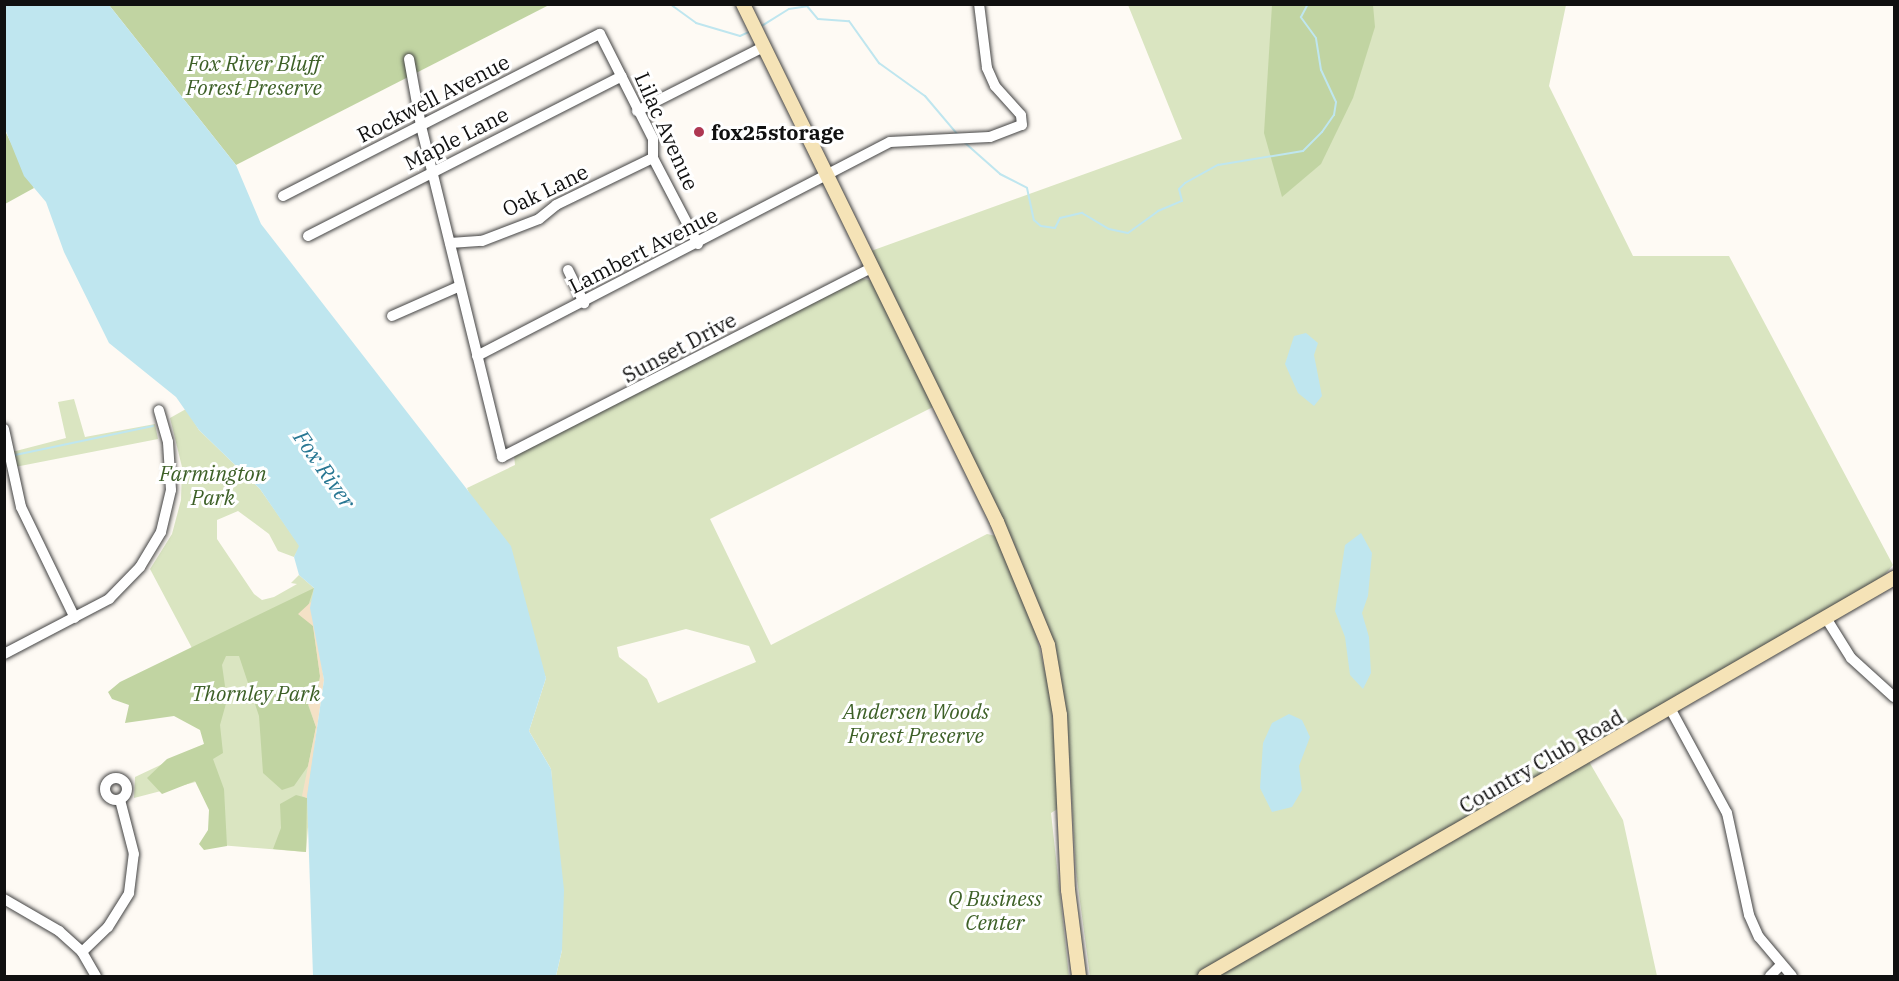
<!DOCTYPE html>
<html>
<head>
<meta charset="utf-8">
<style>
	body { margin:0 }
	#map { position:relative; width:1899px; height:981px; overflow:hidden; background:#fefaf4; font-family:"IBM Plex Serif",serif }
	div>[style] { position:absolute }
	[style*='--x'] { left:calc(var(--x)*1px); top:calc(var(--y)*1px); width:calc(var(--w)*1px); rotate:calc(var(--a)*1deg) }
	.green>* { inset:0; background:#dae5c1 }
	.forest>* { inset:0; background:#c1d4a2 }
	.sand>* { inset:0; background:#f4e1c6 }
	.water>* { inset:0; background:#bfe6ef }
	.stream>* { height:2px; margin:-1px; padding:0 1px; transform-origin:1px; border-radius:1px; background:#bfe6ef }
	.roads { filter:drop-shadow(0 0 2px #434343) drop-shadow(0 0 2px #434343) }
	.street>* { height:10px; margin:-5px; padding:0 5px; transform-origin:5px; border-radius:5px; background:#fff }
	.street>.ring { margin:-5px; padding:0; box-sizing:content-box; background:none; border:10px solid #fff; border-radius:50% }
	.secondary>* { height:14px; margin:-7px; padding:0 7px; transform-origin:7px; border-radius:7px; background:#f5e3b7 }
	.dots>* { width:16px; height:16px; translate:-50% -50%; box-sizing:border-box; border:3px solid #fff; border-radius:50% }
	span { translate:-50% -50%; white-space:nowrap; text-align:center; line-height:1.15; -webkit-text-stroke:6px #fff; paint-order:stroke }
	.park-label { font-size:21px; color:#3d6027; font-style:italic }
	.street-label { font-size:21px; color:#101010 }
	.poi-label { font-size:21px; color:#101010; font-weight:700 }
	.left { translate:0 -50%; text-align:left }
	.water-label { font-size:22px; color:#287793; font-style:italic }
	.frame { position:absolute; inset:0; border:6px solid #101010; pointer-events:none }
</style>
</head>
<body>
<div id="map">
	<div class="green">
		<i style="clip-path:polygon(1128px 5px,1566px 5px,1549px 86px,1633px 256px,1729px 256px,1893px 565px,1882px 578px,1584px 753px,1623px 820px,1657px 976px,1090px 976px,1076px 872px,1068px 734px,1045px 621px,1012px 539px,871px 251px,1182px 139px)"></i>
		<i style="clip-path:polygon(evenodd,861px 278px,872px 281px,935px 406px,710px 519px,771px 645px,987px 534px,996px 536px,1034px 626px,1051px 696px,1059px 808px,1051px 813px,1069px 976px,556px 976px,562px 950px,551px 769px,529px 731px,546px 678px,467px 488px,515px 465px,514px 455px,861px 278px,686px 629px,749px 646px,756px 662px,658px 703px,647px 679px,619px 657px,617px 647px,686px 629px)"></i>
		<i style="clip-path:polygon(74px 399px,85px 437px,155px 424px,158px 439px,15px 467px,12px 452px,66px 438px,58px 402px)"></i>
		<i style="clip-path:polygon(186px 409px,199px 430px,260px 489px,300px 546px,294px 557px,278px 551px,269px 534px,238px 511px,217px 520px,217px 539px,254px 594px,262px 600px,274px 597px,297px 584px,291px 583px,299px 575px,314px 588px,322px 653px,306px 852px,219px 845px,211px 778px,134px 798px,135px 777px,207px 743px,193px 650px,150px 569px,172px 534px,181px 500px,182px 467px,170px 418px)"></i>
	</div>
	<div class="forest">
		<i style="clip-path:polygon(109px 5px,549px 5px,236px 165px)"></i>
		<i style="clip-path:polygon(1272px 5px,1373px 5px,1375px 27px,1353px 98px,1321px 164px,1282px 197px,1264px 133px)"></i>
		<i style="clip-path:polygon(4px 129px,34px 188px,5px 204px,4px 204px)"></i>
		<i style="clip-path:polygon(314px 588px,305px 615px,313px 626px,320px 676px,318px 693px,308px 705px,316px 727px,308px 766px,294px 786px,282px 790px,263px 773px,259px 716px,239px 656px,226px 656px,222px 665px,227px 700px,220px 725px,223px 753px,213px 759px,224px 789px,227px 846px,204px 850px,199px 844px,208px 830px,209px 810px,195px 781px,162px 794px,147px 778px,167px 759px,204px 744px,200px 730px,174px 716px,125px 723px,129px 705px,112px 699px,108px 692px,120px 682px)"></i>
		<i style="clip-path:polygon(296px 795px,307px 798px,306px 852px,273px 849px,281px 828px,280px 804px)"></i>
	</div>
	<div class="sand">
		<i style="clip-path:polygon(312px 601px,324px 680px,307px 798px,302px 796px,316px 727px,308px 703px,318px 693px,320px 676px,313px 626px,298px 614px)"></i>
	</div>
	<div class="water">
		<i style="clip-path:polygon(4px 5px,109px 5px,236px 165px,261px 224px,511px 546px,546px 678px,529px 731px,551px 769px,564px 890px,562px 950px,556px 976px,313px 976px,307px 796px,324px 680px,310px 608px,314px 588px,299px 575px,294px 557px,299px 546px,260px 489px,199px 430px,176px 397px,109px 343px,64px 252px,46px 202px,24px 176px,5px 129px)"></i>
		<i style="clip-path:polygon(1306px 333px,1318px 343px,1314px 355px,1322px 396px,1314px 406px,1298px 393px,1285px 364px,1294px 336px)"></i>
		<i style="clip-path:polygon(1361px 533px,1372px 553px,1368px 596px,1362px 613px,1369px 637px,1371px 673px,1363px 689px,1350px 675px,1345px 637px,1335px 611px,1345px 545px)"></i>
		<i style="clip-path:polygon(1289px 714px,1302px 720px,1310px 737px,1299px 766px,1302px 790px,1292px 807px,1272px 812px,1260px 788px,1263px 743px,1272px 723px)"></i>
	</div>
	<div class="stream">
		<i style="--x:670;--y:4;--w:32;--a:36"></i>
		<i style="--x:696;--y:23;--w:46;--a:16.5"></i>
		<i style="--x:740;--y:36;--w:10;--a:-24"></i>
		<i style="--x:760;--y:27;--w:34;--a:-32"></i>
		<i style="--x:789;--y:9;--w:18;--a:-9"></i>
		<i style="--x:807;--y:6;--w:17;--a:50"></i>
		<i style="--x:818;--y:19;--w:31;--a:4"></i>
		<i style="--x:849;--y:21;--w:52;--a:54.5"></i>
		<i style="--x:879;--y:63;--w:57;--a:35.7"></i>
		<i style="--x:925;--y:96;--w:51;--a:49.8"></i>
		<i style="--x:964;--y:142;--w:48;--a:41.6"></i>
		<i style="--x:1000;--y:174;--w:30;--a:27"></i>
		<i style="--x:1027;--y:188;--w:33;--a:78"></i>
		<i style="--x:1034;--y:220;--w:9;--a:41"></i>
		<i style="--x:1041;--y:226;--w:14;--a:8"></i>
		<i style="--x:1055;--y:228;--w:11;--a:-63"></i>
		<i style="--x:1060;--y:218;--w:23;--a:-13"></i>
		<i style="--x:1082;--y:213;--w:31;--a:31"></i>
		<i style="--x:1109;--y:229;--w:19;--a:12"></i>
		<i style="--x:1128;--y:233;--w:37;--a:-36"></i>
		<i style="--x:1158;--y:211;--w:26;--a:-23"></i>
		<i style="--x:1182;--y:201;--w:12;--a:-104"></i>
		<i style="--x:1179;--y:189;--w:8;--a:-45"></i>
		<i style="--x:1185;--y:183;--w:38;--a:-29"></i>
		<i style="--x:1218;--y:165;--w:86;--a:-9.4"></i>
		<i style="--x:1303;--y:151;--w:27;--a:-45"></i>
		<i style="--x:1322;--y:132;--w:21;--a:-55"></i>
		<i style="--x:1334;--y:115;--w:13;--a:-81"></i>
		<i style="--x:1336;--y:102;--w:35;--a:-115"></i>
		<i style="--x:1321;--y:70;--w:32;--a:-99"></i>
		<i style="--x:1316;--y:38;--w:26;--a:-126"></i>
		<i style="--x:1301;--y:17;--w:15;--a:-62"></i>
		<i style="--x:15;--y:455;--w:141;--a:-11.9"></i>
	</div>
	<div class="roads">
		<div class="street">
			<i style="--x:409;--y:59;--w:68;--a:79.8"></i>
			<i style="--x:421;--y:126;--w:341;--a:76.2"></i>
			<i style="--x:502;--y:457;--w:415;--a:-27.1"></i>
			<i style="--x:637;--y:111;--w:141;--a:-26.9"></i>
			<i style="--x:283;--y:196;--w:356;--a:-27.1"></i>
			<i style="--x:600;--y:34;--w:118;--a:63.2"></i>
			<i style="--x:653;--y:139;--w:19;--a:90"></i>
			<i style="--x:653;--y:158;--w:97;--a:62.4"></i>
			<i style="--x:308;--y:236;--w:352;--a:-27"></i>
			<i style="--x:450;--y:243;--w:32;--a:-4"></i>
			<i style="--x:482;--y:241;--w:61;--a:-21.1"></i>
			<i style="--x:539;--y:219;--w:22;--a:-39"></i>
			<i style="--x:556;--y:205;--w:108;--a:-25.9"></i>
			<i style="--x:568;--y:270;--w:37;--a:64"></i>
			<i style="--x:392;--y:316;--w:74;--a:-23.8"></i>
			<i style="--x:477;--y:356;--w:465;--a:-27.4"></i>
			<i style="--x:890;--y:142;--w:100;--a:-2.9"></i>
			<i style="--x:990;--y:137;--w:34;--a:-21"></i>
			<i style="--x:1022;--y:125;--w:10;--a:-96"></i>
			<i style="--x:1021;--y:115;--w:39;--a:-132"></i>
			<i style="--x:995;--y:86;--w:20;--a:-114"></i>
			<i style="--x:987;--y:68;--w:64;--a:-97.1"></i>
			<i style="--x:4;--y:429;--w:80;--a:77.7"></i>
			<i style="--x:21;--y:507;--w:123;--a:64.1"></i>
			<i style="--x:1826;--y:618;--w:47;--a:58"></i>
			<i style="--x:1851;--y:658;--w:58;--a:42.2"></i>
			<i style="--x:4;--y:654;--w:119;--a:-27.6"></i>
			<i style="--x:109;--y:599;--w:45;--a:-45.9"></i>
			<i style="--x:140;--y:567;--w:41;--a:-59"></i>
			<i style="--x:161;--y:532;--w:43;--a:-76.6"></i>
			<i style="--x:171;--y:490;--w:48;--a:-93.6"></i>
			<i style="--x:168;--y:442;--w:33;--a:-106"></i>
			<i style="--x:1671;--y:710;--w:117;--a:61.5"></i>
			<i style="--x:1727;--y:813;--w:104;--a:77.8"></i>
			<i style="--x:1749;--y:915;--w:24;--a:66"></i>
			<i style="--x:1759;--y:937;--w:51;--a:49.8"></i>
			<i class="ring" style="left:105px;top:778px;width:12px;height:12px"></i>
			<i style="--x:4;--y:899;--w:64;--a:30.2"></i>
			<i style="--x:59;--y:931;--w:31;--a:42"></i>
			<i style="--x:82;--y:952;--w:28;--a:60"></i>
			<i style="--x:82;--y:952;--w:36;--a:-44"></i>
			<i style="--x:108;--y:927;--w:40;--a:-58"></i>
			<i style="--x:129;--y:893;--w:39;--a:-83"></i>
			<i style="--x:134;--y:854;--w:56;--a:-104.5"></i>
			<i style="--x:1770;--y:976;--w:13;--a:-45"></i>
		</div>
		<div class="secondary">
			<i style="--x:743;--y:4;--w:577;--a:63.88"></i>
			<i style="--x:997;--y:522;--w:133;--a:67.5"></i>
			<i style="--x:1048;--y:645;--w:71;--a:80.3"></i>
			<i style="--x:1060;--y:715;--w:175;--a:87.4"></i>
			<i style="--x:1068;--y:890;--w:87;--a:82.7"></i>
			<i style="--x:1205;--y:976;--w:796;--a:-30.01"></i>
		</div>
	</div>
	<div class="dots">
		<i style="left:699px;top:132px;background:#af3853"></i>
	</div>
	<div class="park-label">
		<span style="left:254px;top:75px">Fox River Bluff<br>Forest Preserve</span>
		<span style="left:213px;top:485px">Farmington<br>Park</span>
		<span style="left:256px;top:693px">Thornley Park</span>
		<span style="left:916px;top:723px">Andersen Woods<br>Forest Preserve</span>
		<span style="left:995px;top:910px">Q Business<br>Center</span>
	</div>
	<div class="street-label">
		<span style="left:433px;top:98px;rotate:-27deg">Rockwell Avenue</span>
		<span style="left:667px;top:131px;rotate:66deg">Lilac Avenue</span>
		<span style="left:456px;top:138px;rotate:-27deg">Maple Lane</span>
		<span style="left:545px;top:190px;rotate:-26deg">Oak Lane</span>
		<span style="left:643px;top:250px;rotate:-27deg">Lambert Avenue</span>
		<span style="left:679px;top:347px;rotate:-28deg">Sunset Drive</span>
		<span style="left:1541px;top:761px;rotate:-30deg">Country Club Road</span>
	</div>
	<div class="poi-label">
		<span class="left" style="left:711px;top:132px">fox25storage</span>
	</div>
	<div class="water-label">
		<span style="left:325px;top:469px;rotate:55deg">Fox River</span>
	</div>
	<div class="frame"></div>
</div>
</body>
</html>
